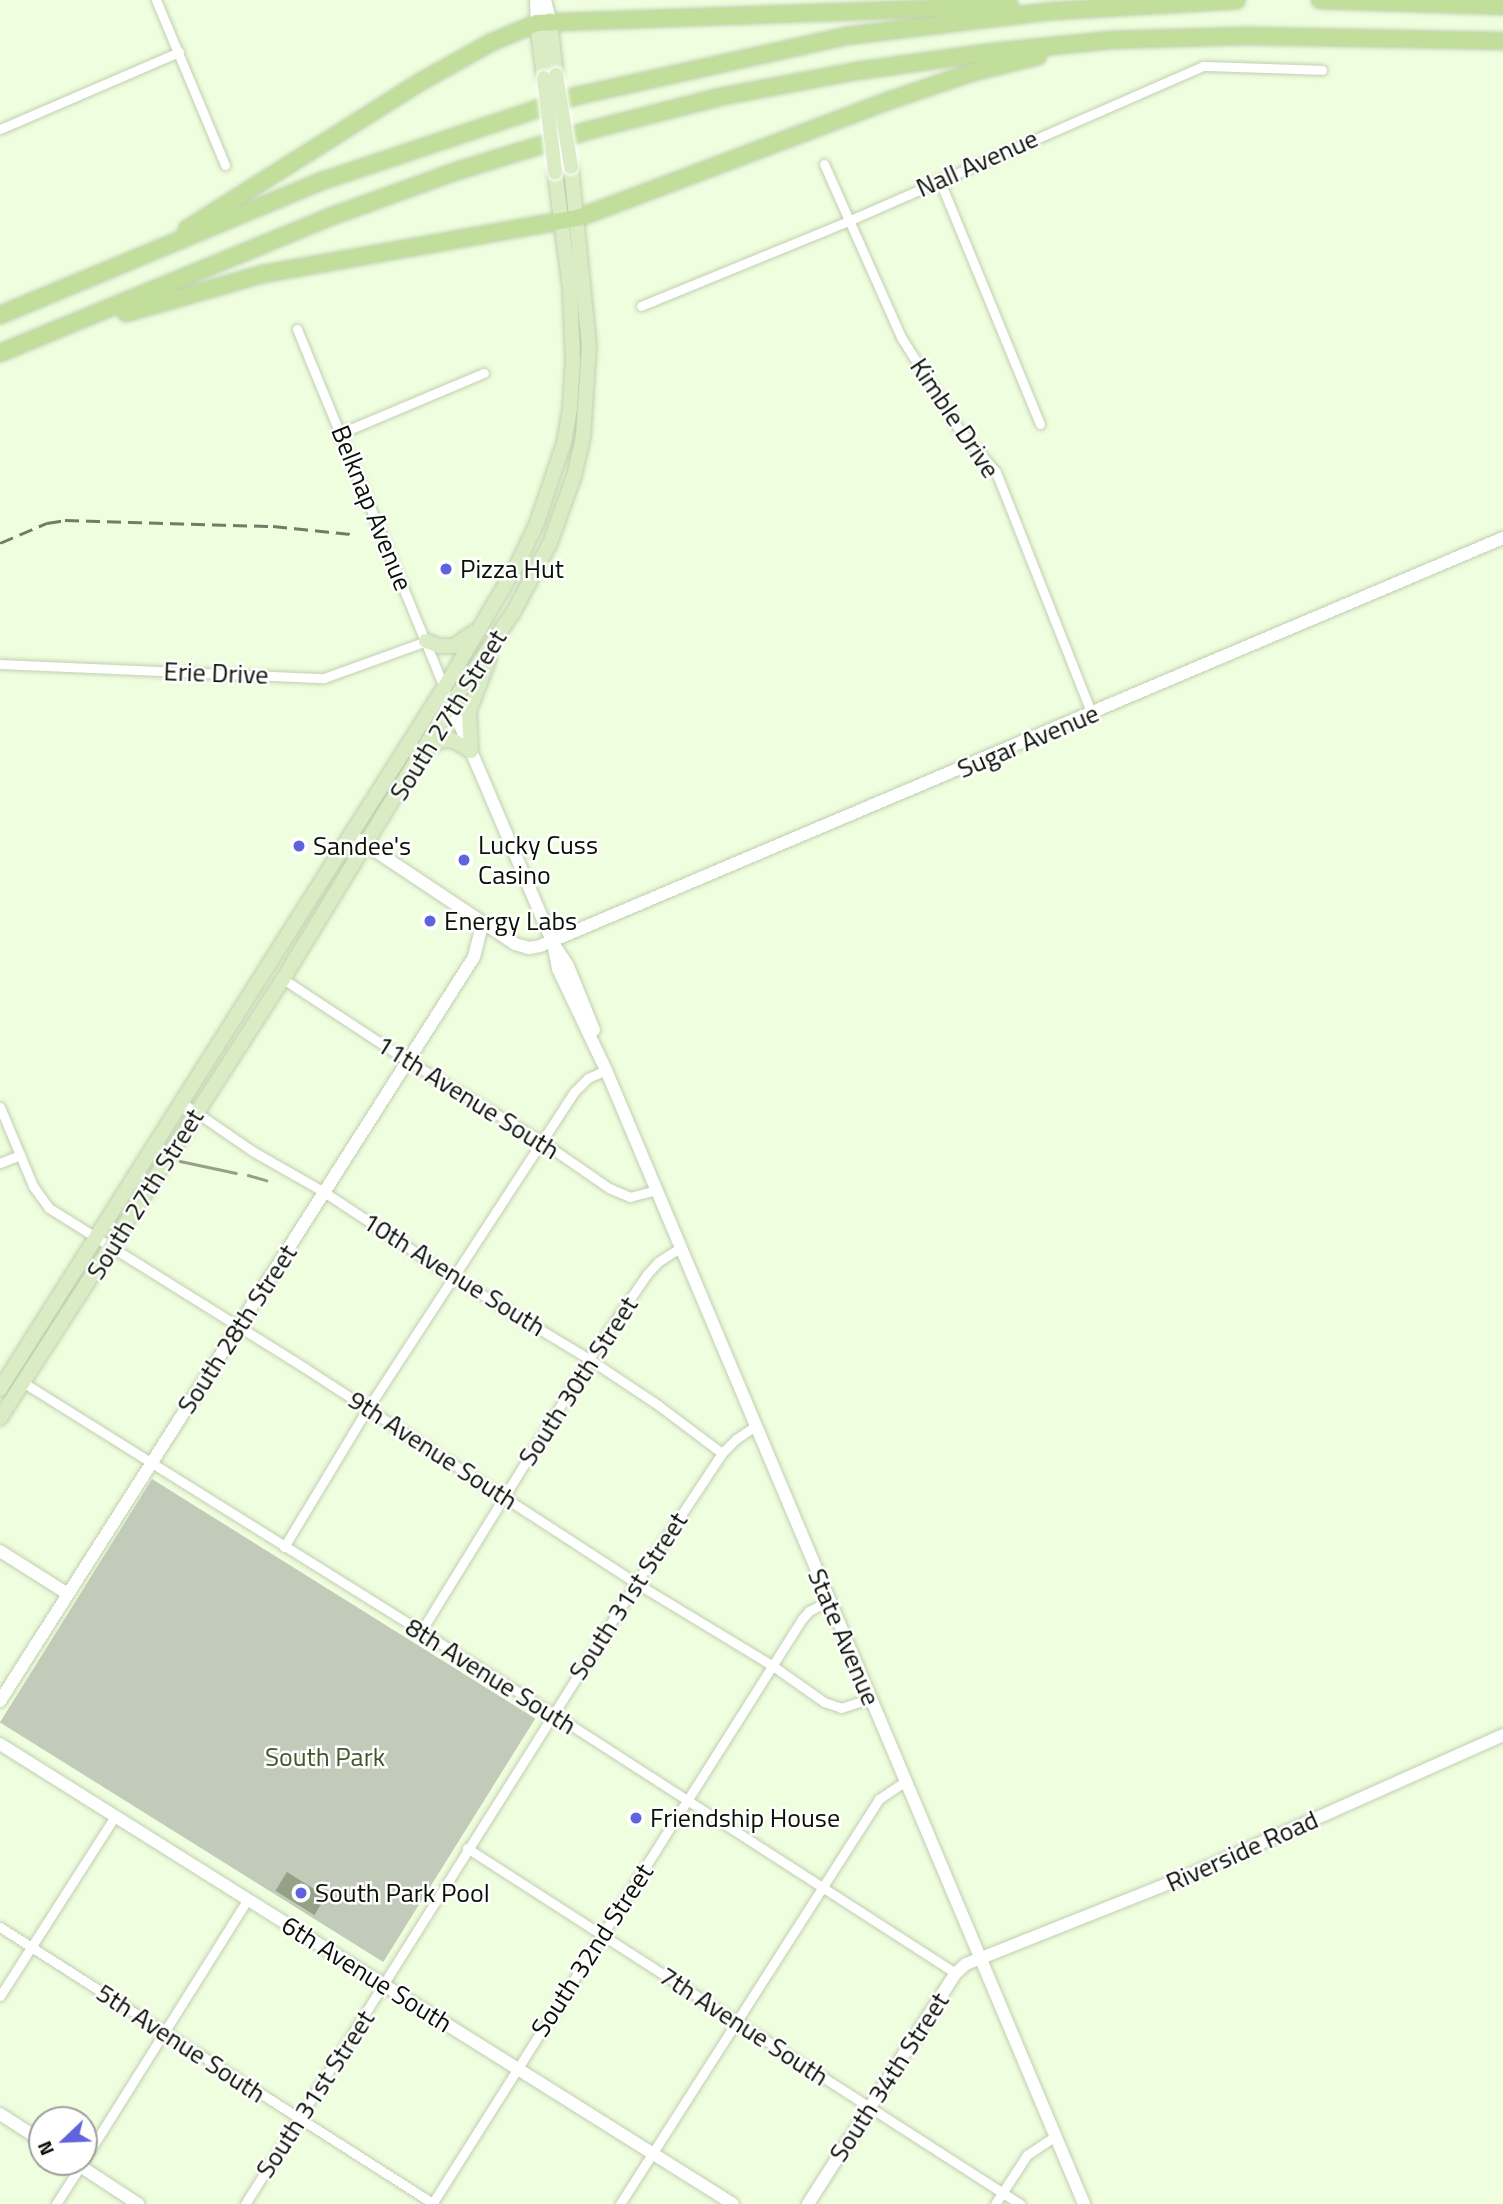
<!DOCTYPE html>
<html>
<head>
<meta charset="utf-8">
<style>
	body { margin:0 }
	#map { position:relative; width:1503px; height:2204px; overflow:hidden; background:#effede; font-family:"Titillium Web",sans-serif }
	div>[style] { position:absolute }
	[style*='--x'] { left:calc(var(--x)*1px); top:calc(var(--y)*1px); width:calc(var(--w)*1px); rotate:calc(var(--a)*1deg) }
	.green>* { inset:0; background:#c2cbb9; transform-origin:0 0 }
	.water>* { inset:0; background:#94a186; transform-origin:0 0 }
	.stream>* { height:2.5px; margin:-1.25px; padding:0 1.25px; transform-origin:1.25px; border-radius:1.25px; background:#94a186 }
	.roads { filter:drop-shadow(0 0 2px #c1cfb1) drop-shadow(0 0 2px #c1cfb1) }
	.street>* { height:9px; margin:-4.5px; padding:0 4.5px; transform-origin:4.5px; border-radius:4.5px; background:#fff }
	.secondary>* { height:12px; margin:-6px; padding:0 6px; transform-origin:6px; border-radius:6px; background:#fff }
	.primary>* { height:14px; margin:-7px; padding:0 7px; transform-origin:7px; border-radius:7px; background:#daecc3 }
	.highway>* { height:16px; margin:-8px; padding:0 8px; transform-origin:8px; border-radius:8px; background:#c1df9b }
	.rail>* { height:2.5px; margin-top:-1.25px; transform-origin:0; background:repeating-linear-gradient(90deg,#717b67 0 14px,transparent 0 21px) }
	.bridges { filter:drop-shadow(0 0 2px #fff) drop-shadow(0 0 2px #fff) }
	.primary-bridge>* { height:14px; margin:-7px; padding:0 7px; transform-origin:7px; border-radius:7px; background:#daecc3 }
	.dots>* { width:19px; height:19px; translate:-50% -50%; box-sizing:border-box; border:4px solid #fff; border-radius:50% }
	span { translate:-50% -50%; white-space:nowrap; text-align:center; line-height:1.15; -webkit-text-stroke:5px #fff; paint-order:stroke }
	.street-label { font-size:26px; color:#0b1006 }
	.poi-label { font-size:26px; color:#0b1006 }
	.left { translate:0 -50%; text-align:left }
	.park-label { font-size:26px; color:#44562a }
	.north { position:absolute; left:28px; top:2106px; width:70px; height:70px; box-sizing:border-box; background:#fff; border:2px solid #9d9f9b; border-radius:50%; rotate:247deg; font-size:19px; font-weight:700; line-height:28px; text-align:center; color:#0b1006 }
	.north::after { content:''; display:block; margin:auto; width:24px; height:32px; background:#6063db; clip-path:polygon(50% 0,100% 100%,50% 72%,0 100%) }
</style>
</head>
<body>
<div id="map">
	<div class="green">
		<i style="left:152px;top:1479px;width:452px;height:287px;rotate:32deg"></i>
	</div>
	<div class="water">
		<i style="left:287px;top:1872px;width:46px;height:22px;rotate:32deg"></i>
	</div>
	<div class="stream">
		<i style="--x:180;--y:1161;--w:57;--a:12.1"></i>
		<i style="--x:248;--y:1175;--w:19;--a:16"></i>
	</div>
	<div class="roads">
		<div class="street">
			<i style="--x:156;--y:0;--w:179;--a:67.3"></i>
			<i style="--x:0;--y:129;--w:195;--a:-23.3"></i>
			<i style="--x:824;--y:164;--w:189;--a:66"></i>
			<i style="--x:901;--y:337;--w:107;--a:57.9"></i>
			<i style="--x:958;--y:428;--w:58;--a:49.2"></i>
			<i style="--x:996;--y:472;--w:260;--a:68.4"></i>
			<i style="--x:939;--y:179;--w:265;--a:67.6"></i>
			<i style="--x:641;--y:306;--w:224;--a:-22.3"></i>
			<i style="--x:848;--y:221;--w:387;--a:-23.6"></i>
			<i style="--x:1203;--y:66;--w:119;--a:1.9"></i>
			<i style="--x:297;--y:329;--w:387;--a:67.7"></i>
			<i style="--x:341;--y:433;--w:155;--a:-22.8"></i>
			<i style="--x:0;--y:664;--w:324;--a:2.5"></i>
			<i style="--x:324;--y:678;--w:109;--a:-19.9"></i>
			<i style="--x:283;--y:979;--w:149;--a:33.3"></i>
			<i style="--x:408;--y:1061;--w:155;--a:31"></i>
			<i style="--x:541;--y:1141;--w:83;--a:34.7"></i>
			<i style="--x:609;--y:1188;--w:23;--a:23"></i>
			<i style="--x:630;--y:1197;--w:28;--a:-15"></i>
			<i style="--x:181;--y:1102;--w:88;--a:34.4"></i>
			<i style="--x:254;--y:1152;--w:81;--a:29.7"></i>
			<i style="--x:324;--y:1192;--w:154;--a:33.4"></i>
			<i style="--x:453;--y:1277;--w:159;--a:31.1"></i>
			<i style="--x:589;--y:1359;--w:83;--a:33.7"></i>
			<i style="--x:658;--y:1405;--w:80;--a:36.9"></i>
			<i style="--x:0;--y:1107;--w:86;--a:67.3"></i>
			<i style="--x:33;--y:1186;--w:27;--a:54"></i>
			<i style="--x:49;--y:1208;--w:302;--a:32"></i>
			<i style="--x:305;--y:1368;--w:395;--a:33"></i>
			<i style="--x:636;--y:1583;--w:160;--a:31.2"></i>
			<i style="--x:773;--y:1666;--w:62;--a:35.2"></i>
			<i style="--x:824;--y:1702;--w:18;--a:19"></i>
			<i style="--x:841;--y:1708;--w:32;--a:-18"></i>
			<i style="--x:0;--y:1163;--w:22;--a:-22"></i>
			<i style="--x:24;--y:1383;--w:623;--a:32.01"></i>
			<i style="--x:552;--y:1713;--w:480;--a:32.8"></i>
			<i style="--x:284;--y:1547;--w:162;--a:-58.9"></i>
			<i style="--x:368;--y:1408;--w:377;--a:-56.9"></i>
			<i style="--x:574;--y:1092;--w:20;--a:-45"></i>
			<i style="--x:588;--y:1078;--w:20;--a:-24"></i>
			<i style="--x:420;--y:1633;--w:322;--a:-58.3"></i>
			<i style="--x:589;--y:1359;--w:103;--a:-55.7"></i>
			<i style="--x:647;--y:1274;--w:16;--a:-47"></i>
			<i style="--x:658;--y:1262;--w:27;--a:-33"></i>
			<i style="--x:467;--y:1848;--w:658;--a:32.77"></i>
			<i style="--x:0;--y:1927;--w:515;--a:32.55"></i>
			<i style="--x:0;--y:1996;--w:214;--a:-57.4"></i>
			<i style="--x:84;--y:2160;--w:308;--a:-57.9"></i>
			<i style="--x:56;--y:2204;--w:50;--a:-57.3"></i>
			<i style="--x:245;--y:2204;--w:734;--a:-57.8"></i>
			<i style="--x:636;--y:1583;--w:156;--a:-56.5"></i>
			<i style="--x:722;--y:1453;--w:20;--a:-45"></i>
			<i style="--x:736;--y:1439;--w:23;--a:-34"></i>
			<i style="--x:432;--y:2204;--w:692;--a:-57.69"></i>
			<i style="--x:802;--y:1619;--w:11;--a:-49"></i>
			<i style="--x:809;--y:1611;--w:22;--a:-27"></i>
			<i style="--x:620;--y:2204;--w:481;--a:-57.4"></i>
			<i style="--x:879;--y:1799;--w:32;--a:-34"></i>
			<i style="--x:995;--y:2204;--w:59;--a:-56.9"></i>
			<i style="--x:1027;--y:2155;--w:34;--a:-34"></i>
		</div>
		<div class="secondary">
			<i style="--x:536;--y:0;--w:23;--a:88"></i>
			<i style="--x:545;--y:0;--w:21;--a:76"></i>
			<i style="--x:448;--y:697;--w:267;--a:66.9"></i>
			<i style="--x:553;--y:943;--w:26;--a:79"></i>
			<i style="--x:558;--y:969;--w:112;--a:64.6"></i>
			<i style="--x:606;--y:1070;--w:1231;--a:67.14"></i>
			<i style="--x:350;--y:834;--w:198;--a:33.7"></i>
			<i style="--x:515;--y:944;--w:15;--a:16"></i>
			<i style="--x:529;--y:948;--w:11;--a:-10"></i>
			<i style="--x:540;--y:946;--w:1046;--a:-22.96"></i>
			<i style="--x:555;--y:946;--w:24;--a:57"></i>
			<i style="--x:568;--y:966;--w:69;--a:67.9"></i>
			<i style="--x:0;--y:1551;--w:80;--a:32.3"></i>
			<i style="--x:0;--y:1701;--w:882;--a:-57.5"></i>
			<i style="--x:474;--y:957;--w:36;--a:-76"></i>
			<i style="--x:0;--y:1744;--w:865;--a:32.11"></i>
			<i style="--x:0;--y:2114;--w:50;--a:32.7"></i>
			<i style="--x:74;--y:2162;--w:77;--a:33.3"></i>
			<i style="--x:808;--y:2204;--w:274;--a:-57.4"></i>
			<i style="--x:956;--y:1973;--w:13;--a:-42"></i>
			<i style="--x:966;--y:1964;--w:230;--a:-21.7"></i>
			<i style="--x:1180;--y:1879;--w:354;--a:-24"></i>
		</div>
		<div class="primary">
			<i style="--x:550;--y:20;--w:55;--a:83.8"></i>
			<i style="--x:537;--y:23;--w:55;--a:82.7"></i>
			<i style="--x:426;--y:641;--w:14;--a:21"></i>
			<i style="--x:439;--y:646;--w:15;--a:0"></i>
			<i style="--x:454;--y:646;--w:24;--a:-35"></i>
			<i style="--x:426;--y:749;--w:16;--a:-30"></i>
			<i style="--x:440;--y:741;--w:12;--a:-5"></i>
			<i style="--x:452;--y:740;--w:22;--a:30"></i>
			<i style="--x:471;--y:751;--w:40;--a:-92.9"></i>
			<i style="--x:469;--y:711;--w:56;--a:-69"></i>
			<i style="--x:0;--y:1389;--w:845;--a:-57.66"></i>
			<i style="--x:452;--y:675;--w:130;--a:-59.5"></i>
			<i style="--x:518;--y:563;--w:44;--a:-64.6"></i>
			<i style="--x:537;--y:523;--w:84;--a:-71.4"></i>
			<i style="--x:564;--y:443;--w:35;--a:-80"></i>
			<i style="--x:570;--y:409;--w:49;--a:-86.5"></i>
			<i style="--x:573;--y:360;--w:72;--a:-92.4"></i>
			<i style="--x:570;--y:288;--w:117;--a:-97.4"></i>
			<i style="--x:0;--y:1418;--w:522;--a:-57.19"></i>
			<i style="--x:283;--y:979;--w:322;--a:-58.6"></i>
			<i style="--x:451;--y:704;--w:112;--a:-55.9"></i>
			<i style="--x:514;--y:611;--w:77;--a:-62.1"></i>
			<i style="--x:550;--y:543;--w:71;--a:-70.3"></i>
			<i style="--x:574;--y:476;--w:39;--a:-77"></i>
			<i style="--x:583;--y:438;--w:93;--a:-86.3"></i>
			<i style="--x:589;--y:345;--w:179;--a:-95.8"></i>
		</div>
		<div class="highway">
			<i style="--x:1320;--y:0;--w:183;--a:1.9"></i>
			<i style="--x:187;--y:229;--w:278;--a:-32.2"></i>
			<i style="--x:422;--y:81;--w:78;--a:-29.2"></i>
			<i style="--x:490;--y:43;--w:51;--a:-23.1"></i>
			<i style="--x:537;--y:23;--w:473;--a:-2.1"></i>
			<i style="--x:126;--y:313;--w:142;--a:-15.9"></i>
			<i style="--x:263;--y:274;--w:320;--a:-10.1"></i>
			<i style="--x:578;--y:218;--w:331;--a:-20.7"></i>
			<i style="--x:888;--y:101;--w:87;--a:-18.9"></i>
			<i style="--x:970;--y:73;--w:70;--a:-14"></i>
			<i style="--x:0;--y:315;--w:352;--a:-22.6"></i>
			<i style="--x:325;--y:180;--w:265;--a:-18.5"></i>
			<i style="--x:576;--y:96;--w:277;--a:-12.5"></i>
			<i style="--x:846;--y:36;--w:209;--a:-6.9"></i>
			<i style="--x:1054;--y:11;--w:183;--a:-3.4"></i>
			<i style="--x:0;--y:353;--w:365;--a:-22.4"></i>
			<i style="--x:338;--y:214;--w:127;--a:-19.9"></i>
			<i style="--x:457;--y:171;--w:135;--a:-17.2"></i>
			<i style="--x:586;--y:131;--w:137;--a:-14.3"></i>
			<i style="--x:719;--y:97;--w:140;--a:-10.7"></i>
			<i style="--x:857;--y:71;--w:137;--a:-8"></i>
			<i style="--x:993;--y:52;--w:119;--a:-5.8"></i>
			<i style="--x:1111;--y:40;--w:133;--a:-1.7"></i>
			<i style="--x:1244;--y:36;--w:259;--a:1.1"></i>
		</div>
	</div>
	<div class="rail">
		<i style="--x:0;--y:543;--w:51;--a:-23.1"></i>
		<i style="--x:47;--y:523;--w:18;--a:-9"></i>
		<i style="--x:65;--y:520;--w:208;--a:1.7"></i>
		<i style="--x:273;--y:526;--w:78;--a:5.9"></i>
	</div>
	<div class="bridges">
		<div class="primary-bridge">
			<i style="--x:556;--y:75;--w:93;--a:80.7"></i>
			<i style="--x:544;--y:78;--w:95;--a:83.3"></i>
		</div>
	</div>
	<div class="dots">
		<i style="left:446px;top:569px;background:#6063db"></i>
		<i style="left:299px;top:846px;background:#6063db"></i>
		<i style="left:464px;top:860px;background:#6063db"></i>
		<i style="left:430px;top:921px;background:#6063db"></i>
		<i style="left:636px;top:1818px;background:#6063db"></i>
		<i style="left:301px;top:1893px;background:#6063db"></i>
	</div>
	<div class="street-label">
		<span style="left:977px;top:163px;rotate:-24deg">Nall Avenue</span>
		<span style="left:955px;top:418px;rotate:56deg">Kimble Drive</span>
		<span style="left:372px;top:508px;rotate:68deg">Belknap Avenue</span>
		<span style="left:216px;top:673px;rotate:2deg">Erie Drive</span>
		<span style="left:448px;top:715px;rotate:-58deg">South 27th Street</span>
		<span style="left:1028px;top:741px;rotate:-23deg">Sugar Avenue</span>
		<span style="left:468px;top:1097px;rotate:32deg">11th Avenue South</span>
		<span style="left:145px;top:1194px;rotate:-58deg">South 27th Street</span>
		<span style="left:454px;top:1274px;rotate:32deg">10th Avenue South</span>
		<span style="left:237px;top:1329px;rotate:-57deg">South 28th Street</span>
		<span style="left:578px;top:1381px;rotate:-57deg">South 30th Street</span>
		<span style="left:433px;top:1450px;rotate:33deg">9th Avenue South</span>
		<span style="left:628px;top:1596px;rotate:-57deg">South 31st Street</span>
		<span style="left:844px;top:1637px;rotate:67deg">State Avenue</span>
		<span style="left:491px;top:1676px;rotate:32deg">8th Avenue South</span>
		<span style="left:1242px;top:1851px;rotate:-24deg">Riverside Road</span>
		<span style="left:592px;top:1950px;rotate:-57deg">South 32nd Street</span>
		<span style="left:367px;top:1974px;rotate:32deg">6th Avenue South</span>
		<span style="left:744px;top:2026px;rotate:33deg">7th Avenue South</span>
		<span style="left:181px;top:2043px;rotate:33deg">5th Avenue South</span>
		<span style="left:889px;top:2077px;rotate:-57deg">South 34th Street</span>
		<span style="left:315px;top:2094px;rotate:-57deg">South 31st Street</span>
	</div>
	<div class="poi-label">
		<span class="left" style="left:460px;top:569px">Pizza Hut</span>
		<span class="left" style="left:478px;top:860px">Lucky Cuss<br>Casino</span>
		<span class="left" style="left:313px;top:846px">Sandee's</span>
		<span class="left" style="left:444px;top:921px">Energy Labs</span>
		<span class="left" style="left:650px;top:1818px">Friendship House</span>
		<span class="left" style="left:315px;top:1893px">South Park Pool</span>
	</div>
	<div class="park-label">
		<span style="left:325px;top:1757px">South Park</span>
	</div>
	<div class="north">N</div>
</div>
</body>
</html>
